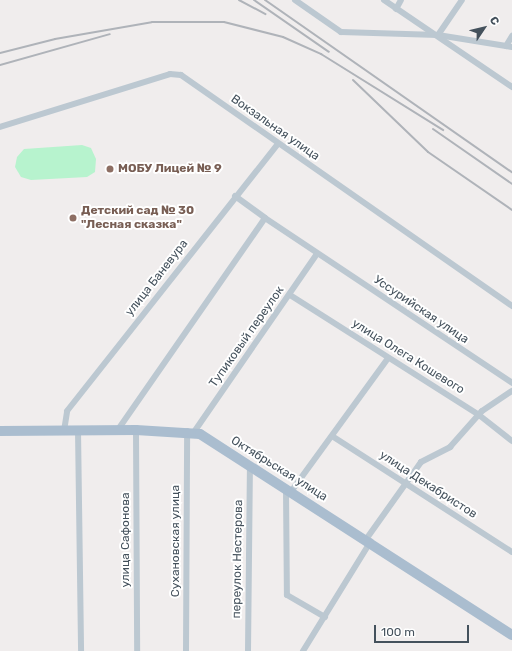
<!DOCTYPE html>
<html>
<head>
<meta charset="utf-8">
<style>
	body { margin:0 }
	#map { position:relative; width:512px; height:651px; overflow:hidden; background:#f0eded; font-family:Rubik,sans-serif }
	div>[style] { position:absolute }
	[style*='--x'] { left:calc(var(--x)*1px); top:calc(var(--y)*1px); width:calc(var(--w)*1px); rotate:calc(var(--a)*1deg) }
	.green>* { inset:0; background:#b7f3ce }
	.street>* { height:6px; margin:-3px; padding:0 3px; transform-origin:3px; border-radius:3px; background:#bcc8d1 }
	.primary>* { height:10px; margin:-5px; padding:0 5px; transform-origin:5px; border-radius:5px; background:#aabdcf }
	.rail>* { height:2px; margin:-1px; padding:0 1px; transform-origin:1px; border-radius:1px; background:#afb3b9 }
	.dots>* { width:11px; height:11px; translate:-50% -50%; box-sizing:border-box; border:2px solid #fff; border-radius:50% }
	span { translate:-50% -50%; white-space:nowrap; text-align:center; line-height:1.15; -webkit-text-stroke:4px #fff; paint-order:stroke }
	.street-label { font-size:12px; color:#44515c }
	.education-label { font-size:12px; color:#785e54; font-weight:700 }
	.left { translate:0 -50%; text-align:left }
	.north { position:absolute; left:464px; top:8px; width:40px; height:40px; -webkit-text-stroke:3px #fff; paint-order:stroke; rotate:55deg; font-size:11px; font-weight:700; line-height:16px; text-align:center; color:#44515c }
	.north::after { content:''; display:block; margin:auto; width:14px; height:18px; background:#44515c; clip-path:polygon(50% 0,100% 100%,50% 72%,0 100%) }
	.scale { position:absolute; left:374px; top:625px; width:95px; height:18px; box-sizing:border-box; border:2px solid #44515c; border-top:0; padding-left:5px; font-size:12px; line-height:14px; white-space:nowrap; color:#44515c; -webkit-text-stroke:3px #fff; paint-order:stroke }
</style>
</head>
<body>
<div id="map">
	<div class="green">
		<i style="clip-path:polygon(82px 145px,91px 148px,96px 159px,95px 172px,87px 177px,31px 180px,21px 177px,15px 167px,17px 157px,24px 149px)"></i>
	</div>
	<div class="street">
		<i style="--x:295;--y:0;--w:56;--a:34.8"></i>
		<i style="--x:341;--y:32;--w:97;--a:1.8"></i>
		<i style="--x:438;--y:35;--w:75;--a:9.2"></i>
		<i style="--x:384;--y:0;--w:155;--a:34.2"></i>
		<i style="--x:396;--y:9;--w:10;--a:-61"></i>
		<i style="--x:438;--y:35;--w:42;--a:-55.6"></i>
		<i style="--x:506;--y:46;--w:12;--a:-59"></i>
		<i style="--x:0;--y:127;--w:178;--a:-17.3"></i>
		<i style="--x:170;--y:74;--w:11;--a:5"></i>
		<i style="--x:181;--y:75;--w:404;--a:34.9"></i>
		<i style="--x:235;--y:196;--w:37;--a:36"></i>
		<i style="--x:290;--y:295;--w:224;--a:32.4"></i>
		<i style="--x:479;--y:415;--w:42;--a:38.2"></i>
		<i style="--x:78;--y:430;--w:221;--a:89.2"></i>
		<i style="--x:136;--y:430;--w:221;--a:89.7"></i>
		<i style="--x:64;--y:431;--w:20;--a:-81"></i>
		<i style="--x:67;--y:411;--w:340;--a:-51.7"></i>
		<i style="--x:117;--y:431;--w:259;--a:-55.2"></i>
		<i style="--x:265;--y:218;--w:297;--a:33.7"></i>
		<i style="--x:194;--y:432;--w:216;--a:-55.4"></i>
		<i style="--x:332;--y:436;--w:214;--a:32.8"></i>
		<i style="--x:286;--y:490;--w:105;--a:89.5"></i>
		<i style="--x:287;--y:595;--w:44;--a:30.1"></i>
		<i style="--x:290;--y:493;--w:167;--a:-54"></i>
		<i style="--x:367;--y:538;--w:93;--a:-54.6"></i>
		<i style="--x:421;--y:462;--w:33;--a:-27"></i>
		<i style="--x:450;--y:447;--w:48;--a:-48.4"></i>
		<i style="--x:482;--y:411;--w:36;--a:-34"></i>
		<i style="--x:186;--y:651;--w:220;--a:-89.7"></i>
		<i style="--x:248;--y:651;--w:184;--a:-89.4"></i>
		<i style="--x:303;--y:651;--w:129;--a:-58.3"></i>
	</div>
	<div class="primary">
		<i style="--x:0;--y:431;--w:136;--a:-0.4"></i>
		<i style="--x:136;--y:430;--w:64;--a:3.6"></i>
		<i style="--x:200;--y:434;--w:371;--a:32.8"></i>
	</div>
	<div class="rail">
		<i style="--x:239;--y:0;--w:30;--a:28"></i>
		<i style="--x:254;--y:0;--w:91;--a:34.7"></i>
		<i style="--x:265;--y:0;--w:301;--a:34.9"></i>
		<i style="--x:0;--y:53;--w:57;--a:-14.3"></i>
		<i style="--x:55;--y:39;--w:98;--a:-9.9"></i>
		<i style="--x:152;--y:22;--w:72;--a:0"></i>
		<i style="--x:224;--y:22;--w:61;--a:14.3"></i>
		<i style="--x:283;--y:37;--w:42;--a:24.1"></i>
		<i style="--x:321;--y:54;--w:144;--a:31.9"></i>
		<i style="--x:0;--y:65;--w:114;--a:-15.7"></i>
		<i style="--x:353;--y:80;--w:104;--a:43.8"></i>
		<i style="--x:428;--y:152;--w:102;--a:34.6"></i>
		<i style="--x:433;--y:129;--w:96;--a:34.8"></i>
	</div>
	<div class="dots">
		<i style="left:110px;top:169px;background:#8d6e63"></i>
		<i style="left:73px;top:218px;background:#8d6e63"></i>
	</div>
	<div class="street-label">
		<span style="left:275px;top:128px;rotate:35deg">Вокзальная улица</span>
		<span style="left:157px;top:278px;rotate:-52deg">улица Баневура</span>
		<span style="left:421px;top:310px;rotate:34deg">Уссурийская улица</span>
		<span style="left:247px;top:337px;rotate:-55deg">Тупиковый переулок</span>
		<span style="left:408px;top:357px;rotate:32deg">улица Олега Кошевого</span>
		<span style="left:279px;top:469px;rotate:32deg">Октябрьская улица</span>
		<span style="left:428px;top:485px;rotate:33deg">улица Декабристов</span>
		<span style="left:126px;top:540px;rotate:-90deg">улица Сафонова</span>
		<span style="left:176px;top:541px;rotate:-90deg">Сухановская улица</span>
		<span style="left:238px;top:559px;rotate:-89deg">переулок Нестерова</span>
	</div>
	<div class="education-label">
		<span class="left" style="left:118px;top:169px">МОБУ Лицей № 9</span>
		<span class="left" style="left:81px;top:218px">Детский сад № 30<br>"Лесная сказка"</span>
	</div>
	<div class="north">С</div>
	<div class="scale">100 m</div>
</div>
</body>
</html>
